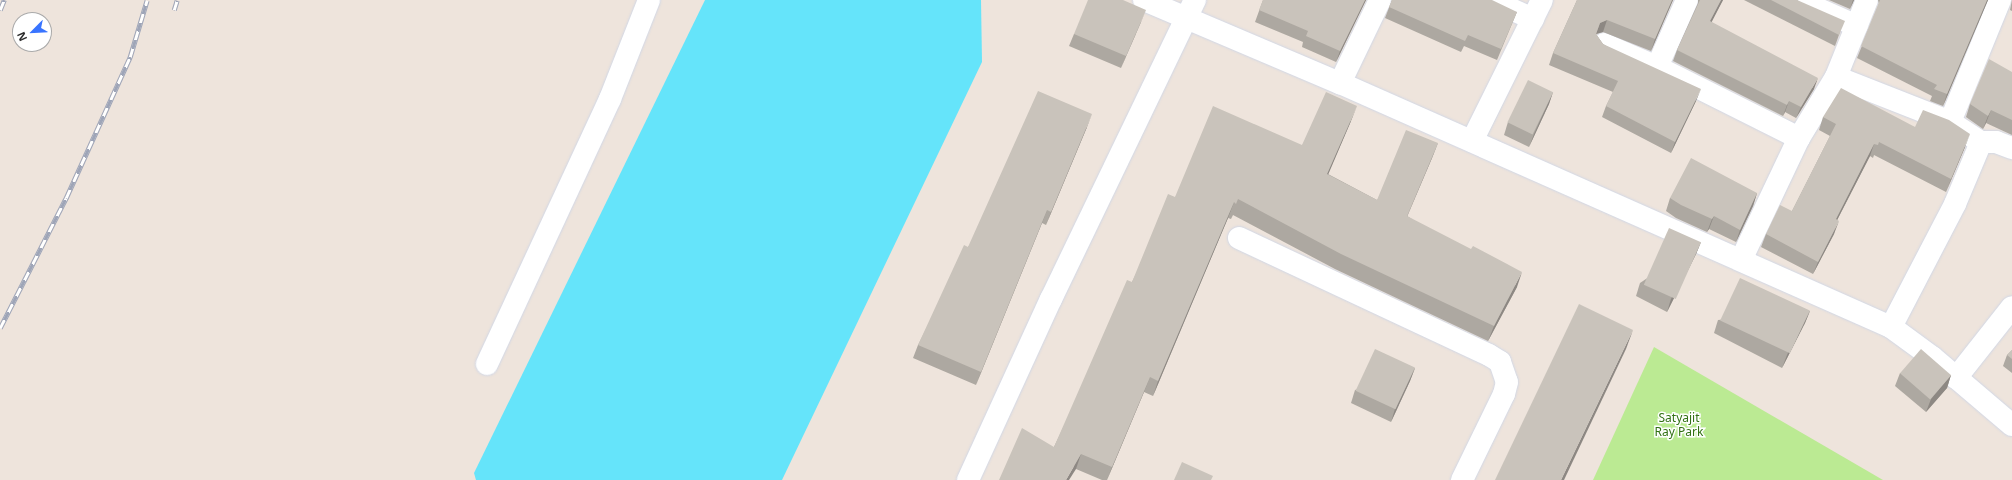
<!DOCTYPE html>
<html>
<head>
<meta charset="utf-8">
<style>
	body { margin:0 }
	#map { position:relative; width:2012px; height:480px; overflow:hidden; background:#eee4dc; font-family:"Noto Sans",sans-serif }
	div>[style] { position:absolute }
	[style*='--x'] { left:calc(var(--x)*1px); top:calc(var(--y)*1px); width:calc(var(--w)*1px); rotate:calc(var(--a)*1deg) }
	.green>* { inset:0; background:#bbea93 }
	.water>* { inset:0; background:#65e4fa }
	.roads { filter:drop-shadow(0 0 1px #d1d7e5) drop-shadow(0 0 1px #d1d7e5) }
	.minor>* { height:22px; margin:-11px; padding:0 11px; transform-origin:11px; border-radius:11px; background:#fff }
	.rail>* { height:4.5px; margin-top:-2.25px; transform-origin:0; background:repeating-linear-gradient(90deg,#fff 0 9px,#9ea5b8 0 18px); box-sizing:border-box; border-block:1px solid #9ea5b8 }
	.wall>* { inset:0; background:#ada8a1 }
	.shaded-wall>* { inset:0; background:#8d8883 }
	.building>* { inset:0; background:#c9c3bb; transform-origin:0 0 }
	span { translate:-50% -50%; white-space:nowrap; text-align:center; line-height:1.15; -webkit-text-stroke:3px #fff; paint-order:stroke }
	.park-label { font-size:12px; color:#317113 }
	.north { position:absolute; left:12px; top:12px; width:40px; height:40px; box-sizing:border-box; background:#fff; border:1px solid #aaa; border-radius:50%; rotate:246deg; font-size:11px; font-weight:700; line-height:16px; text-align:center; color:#2b2b2b }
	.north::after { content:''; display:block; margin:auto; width:14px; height:18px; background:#3974ff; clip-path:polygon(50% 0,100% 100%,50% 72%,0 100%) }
</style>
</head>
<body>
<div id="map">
	<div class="green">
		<i style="clip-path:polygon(1654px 347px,1883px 480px,1593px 480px)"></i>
	</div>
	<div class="water">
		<i style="clip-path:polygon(705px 0,981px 0,982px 62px,782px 480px,476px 480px,474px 473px)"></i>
	</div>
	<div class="roads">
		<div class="minor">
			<i style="--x:1144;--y:0;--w:213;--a:23"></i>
			<i style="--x:1340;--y:83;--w:603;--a:23.89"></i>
			<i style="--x:1891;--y:327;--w:51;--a:36.2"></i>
			<i style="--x:1932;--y:357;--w:105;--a:40.4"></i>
			<i style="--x:1491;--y:0;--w:46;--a:24.3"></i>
			<i style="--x:1798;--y:0;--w:64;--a:23.8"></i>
			<i style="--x:1604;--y:44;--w:58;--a:23.5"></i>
			<i style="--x:1657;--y:67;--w:159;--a:26.6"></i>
			<i style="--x:1657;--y:67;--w:73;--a:-65.9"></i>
			<i style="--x:1836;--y:77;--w:123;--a:21.5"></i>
			<i style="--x:1950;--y:122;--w:37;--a:33"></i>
			<i style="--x:1981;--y:142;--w:15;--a:0"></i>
			<i style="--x:1996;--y:142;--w:17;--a:21"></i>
			<i style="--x:1340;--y:83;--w:92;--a:-64.3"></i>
			<i style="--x:1950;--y:122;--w:132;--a:-67.7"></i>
			<i style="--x:1472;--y:141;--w:157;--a:-63.6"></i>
			<i style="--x:1239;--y:238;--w:276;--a:25.1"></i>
			<i style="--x:1489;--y:355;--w:13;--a:32"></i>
			<i style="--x:1500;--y:362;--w:21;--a:71"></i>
			<i style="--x:1507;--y:382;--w:12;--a:104"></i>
			<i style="--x:1504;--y:394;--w:96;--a:116"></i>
			<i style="--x:1741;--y:260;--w:135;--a:-64.6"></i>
			<i style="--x:1799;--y:138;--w:71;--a:-58.8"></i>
			<i style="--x:1836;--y:77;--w:83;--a:-68.1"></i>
			<i style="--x:1891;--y:327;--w:139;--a:-62.5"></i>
			<i style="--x:1955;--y:204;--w:67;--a:-67.2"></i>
			<i style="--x:487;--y:364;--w:292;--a:-65.1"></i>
			<i style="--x:610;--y:99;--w:106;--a:-68.5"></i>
			<i style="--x:1956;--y:378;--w:90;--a:-51.7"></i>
			<i style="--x:968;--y:480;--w:199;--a:-65.4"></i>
			<i style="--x:1051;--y:299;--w:332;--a:-64.3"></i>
		</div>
	</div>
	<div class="rail">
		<i style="--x:0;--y:10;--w:11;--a:-68"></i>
		<i style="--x:174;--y:10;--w:10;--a:-73"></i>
		<i style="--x:0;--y:328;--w:146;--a:-63.1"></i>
		<i style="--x:66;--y:198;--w:155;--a:-65.6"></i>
		<i style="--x:130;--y:57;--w:59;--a:-73.4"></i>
	</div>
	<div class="wall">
		<i style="clip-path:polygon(1263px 0,1366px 0,1336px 62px,1302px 47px,1303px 42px,1255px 22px)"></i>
		<i style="clip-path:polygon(1392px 0,1517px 12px,1497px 60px,1464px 46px,1461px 52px,1385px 18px)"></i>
		<i style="clip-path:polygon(1577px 0,1673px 0,1651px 51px,1603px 32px,1596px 34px,1603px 44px,1696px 101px,1671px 153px,1602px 117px,1606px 106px,1613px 92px,1549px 65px,1553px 53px)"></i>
		<i style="clip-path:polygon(1698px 0,1723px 0,1711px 22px,1814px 89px,1796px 118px,1785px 112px,1783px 116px,1673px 61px,1677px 50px,1698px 3px)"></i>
		<i style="clip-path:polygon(1744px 0,1797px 0,1840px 32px,1835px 46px)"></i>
		<i style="clip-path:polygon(1829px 0,1854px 0,1850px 9px)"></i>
		<i style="clip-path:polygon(1878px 0,1988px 0,1943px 106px,1930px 101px,1932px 96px,1857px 58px,1879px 4px)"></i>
		<i style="clip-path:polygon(2012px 0,2012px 11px,2010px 10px)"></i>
		<i style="clip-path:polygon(1141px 22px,1121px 68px,1069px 46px,1074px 34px)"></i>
		<i style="clip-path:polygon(2012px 72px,2012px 135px,1986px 123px,1983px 129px,1966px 117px,1970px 104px)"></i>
		<i style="clip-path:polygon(1553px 92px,1549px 104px,1529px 147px,1504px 135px,1508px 122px)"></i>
		<i style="clip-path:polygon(1823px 117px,1915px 127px,1965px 147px,1946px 192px,1874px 155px,1873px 158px,1870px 156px,1837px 220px,1834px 234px,1813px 274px,1761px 247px,1766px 234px,1792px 211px,1830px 136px,1819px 130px)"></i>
		<i style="clip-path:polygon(1351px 121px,1328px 174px,1377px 200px,1438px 143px,1432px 158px,1407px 216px,1517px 287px,1488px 341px,1335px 269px,1233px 215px,1231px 219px,1228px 218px,1153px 396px,1144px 392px,1107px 480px,1102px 480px,1076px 469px,1054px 447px,1132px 282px,1175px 197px,1302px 145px)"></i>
		<i style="clip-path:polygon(1087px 127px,1046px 225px,1042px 223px,976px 385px,913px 358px,918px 345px,968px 247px)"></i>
		<i style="clip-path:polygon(1757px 193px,1753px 206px,1736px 242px,1709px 229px,1707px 232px,1676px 218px,1666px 211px,1670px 198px)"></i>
		<i style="clip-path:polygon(1701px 242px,1696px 254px,1667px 312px,1636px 296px,1640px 283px)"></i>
		<i style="clip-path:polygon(1810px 311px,1805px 323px,1782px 368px,1714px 333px,1718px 320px)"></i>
		<i style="clip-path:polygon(2012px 350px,2012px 373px,2003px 366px,2007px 355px)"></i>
		<i style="clip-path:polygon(1415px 368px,1410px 381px,1391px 422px,1351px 403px,1355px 390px)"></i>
		<i style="clip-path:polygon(1900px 373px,1951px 375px,1947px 388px,1926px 412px,1895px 386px)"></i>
	</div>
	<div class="shaded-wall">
		<i style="clip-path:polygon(1365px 0,1366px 0,1336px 62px,1340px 51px)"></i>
		<i style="clip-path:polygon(1672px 0,1673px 0,1651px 51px,1655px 39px)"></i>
		<i style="clip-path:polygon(1721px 0,1723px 0,1706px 33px,1710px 21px)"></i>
		<i style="clip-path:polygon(1853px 0,1854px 0,1850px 9px)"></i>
		<i style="clip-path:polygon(1987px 0,1988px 0,1943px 106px,1947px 94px)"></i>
		<i style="clip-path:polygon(1146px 10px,1141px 22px,1121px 68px,1126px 56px)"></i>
		<i style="clip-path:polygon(1607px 20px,1603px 32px,1596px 34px,1600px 23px)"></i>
		<i style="clip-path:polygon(1818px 78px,1814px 89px,1796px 118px,1801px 107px)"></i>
		<i style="clip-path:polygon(1701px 89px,1696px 101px,1671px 153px,1675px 142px)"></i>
		<i style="clip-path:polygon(1553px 92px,1549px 104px,1529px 147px,1534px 134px)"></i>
		<i style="clip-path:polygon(1789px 101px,1785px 112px,1783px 116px,1787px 105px)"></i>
		<i style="clip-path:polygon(1357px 106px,1351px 121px,1322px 189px,1327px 174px)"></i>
		<i style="clip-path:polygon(1991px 110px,1986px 123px,1983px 129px,1988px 116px)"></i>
		<i style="clip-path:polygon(1092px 114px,1087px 127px,1046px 225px,1051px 212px)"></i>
		<i style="clip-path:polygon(1970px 134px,1965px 147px,1946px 192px,1951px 179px)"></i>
		<i style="clip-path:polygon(1438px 143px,1432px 158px,1401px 231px,1407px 216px)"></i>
		<i style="clip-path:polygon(1874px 144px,1870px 156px,1831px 232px,1836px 219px)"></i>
		<i style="clip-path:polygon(1757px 193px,1753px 206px,1736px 242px,1740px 230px)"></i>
		<i style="clip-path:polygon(1234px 202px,1228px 218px,1153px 396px,1158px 381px)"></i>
		<i style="clip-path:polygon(1047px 210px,1042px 223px,976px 385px,981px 372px)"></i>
		<i style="clip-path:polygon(1714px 216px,1709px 229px,1707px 232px,1712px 219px)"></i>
		<i style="clip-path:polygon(1839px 221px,1834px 234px,1813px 274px,1818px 262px)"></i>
		<i style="clip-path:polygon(1701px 242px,1696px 254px,1667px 312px,1671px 299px)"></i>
		<i style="clip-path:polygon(1522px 272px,1517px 287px,1488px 341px,1494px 326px)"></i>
		<i style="clip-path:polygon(1810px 311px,1805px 323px,1782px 368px,1787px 355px)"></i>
		<i style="clip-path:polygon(1633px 330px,1626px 349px,1564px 480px,1561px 480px)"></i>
		<i style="clip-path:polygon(1415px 368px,1410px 381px,1391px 422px,1395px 409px)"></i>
		<i style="clip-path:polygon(1951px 375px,1947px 388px,1926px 412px,1931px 399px)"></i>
		<i style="clip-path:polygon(1150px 377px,1144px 392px,1107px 480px,1112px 467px)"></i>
		<i style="clip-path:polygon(1081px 454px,1076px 469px,1069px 480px,1066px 480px)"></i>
	</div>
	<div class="building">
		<i style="clip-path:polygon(1088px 0,1123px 0,1146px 10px,1126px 56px,1074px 34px)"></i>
		<i style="clip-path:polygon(1263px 0,1365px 0,1340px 51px,1306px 36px,1308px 31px,1259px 10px)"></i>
		<i style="clip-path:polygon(1392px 0,1492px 0,1517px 12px,1501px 49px,1468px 35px,1465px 41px,1389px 7px)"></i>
		<i style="clip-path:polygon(1577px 0,1672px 0,1655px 39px,1607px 20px,1600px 23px,1596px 34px,1603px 44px,1701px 89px,1675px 142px,1606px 106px,1618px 81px,1553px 53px)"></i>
		<i style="clip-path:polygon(1700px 0,1721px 0,1710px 21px,1818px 78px,1801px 107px,1789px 101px,1787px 105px,1677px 50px)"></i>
		<i style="clip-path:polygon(1771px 0,1797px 0,1845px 21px,1839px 35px)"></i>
		<i style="clip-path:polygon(1880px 0,1987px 0,1947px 94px,1934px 89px,1937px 85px,1861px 46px)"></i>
		<i style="clip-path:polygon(1989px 59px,2012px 72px,2012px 120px,1991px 110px,1988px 116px,1970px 104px)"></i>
		<i style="left:1528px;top:80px;width:28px;height:47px;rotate:26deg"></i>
		<i style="clip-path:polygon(1841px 88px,1915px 127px,1923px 110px,1949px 120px,1970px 134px,1951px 179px,1879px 142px,1878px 145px,1874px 144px,1836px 219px,1839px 221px,1818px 262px,1766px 234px,1780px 205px,1792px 211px,1836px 124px,1823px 117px)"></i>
		<i style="clip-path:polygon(1038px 91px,1092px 114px,1051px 212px,1047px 210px,981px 372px,918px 345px,964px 245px,968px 247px)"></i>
		<i style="clip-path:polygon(1326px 92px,1357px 106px,1327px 174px,1377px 200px,1406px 130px,1438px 143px,1407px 216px,1471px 249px,1473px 246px,1522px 272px,1494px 326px,1341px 254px,1238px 199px,1236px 204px,1234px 202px,1158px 381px,1150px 377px,1112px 467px,1081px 454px,1066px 480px,999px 480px,1022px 428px,1054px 447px,1127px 280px,1132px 282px,1168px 194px,1175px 197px,1213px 106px,1302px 145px)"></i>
		<i style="clip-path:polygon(1691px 158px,1757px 193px,1740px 230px,1714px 216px,1712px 219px,1681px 205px,1670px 198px)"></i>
		<i style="left:1669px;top:228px;width:35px;height:62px;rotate:24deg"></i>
		<i style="left:1740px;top:278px;width:77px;height:47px;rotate:25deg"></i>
		<i style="clip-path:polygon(1579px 304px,1633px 330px,1561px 480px,1495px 480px)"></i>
		<i style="left:1375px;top:349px;width:44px;height:46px;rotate:25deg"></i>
		<i style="left:1921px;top:349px;width:40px;height:32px;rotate:41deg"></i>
		<i style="clip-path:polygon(2012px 350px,2012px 359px,2007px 355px)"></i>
		<i style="clip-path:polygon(1182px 462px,1213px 476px,1211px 480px,1174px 480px)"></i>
	</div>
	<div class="park-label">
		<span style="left:1679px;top:425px">Satyajit<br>Ray Park</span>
	</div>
	<div class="north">N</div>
</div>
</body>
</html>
